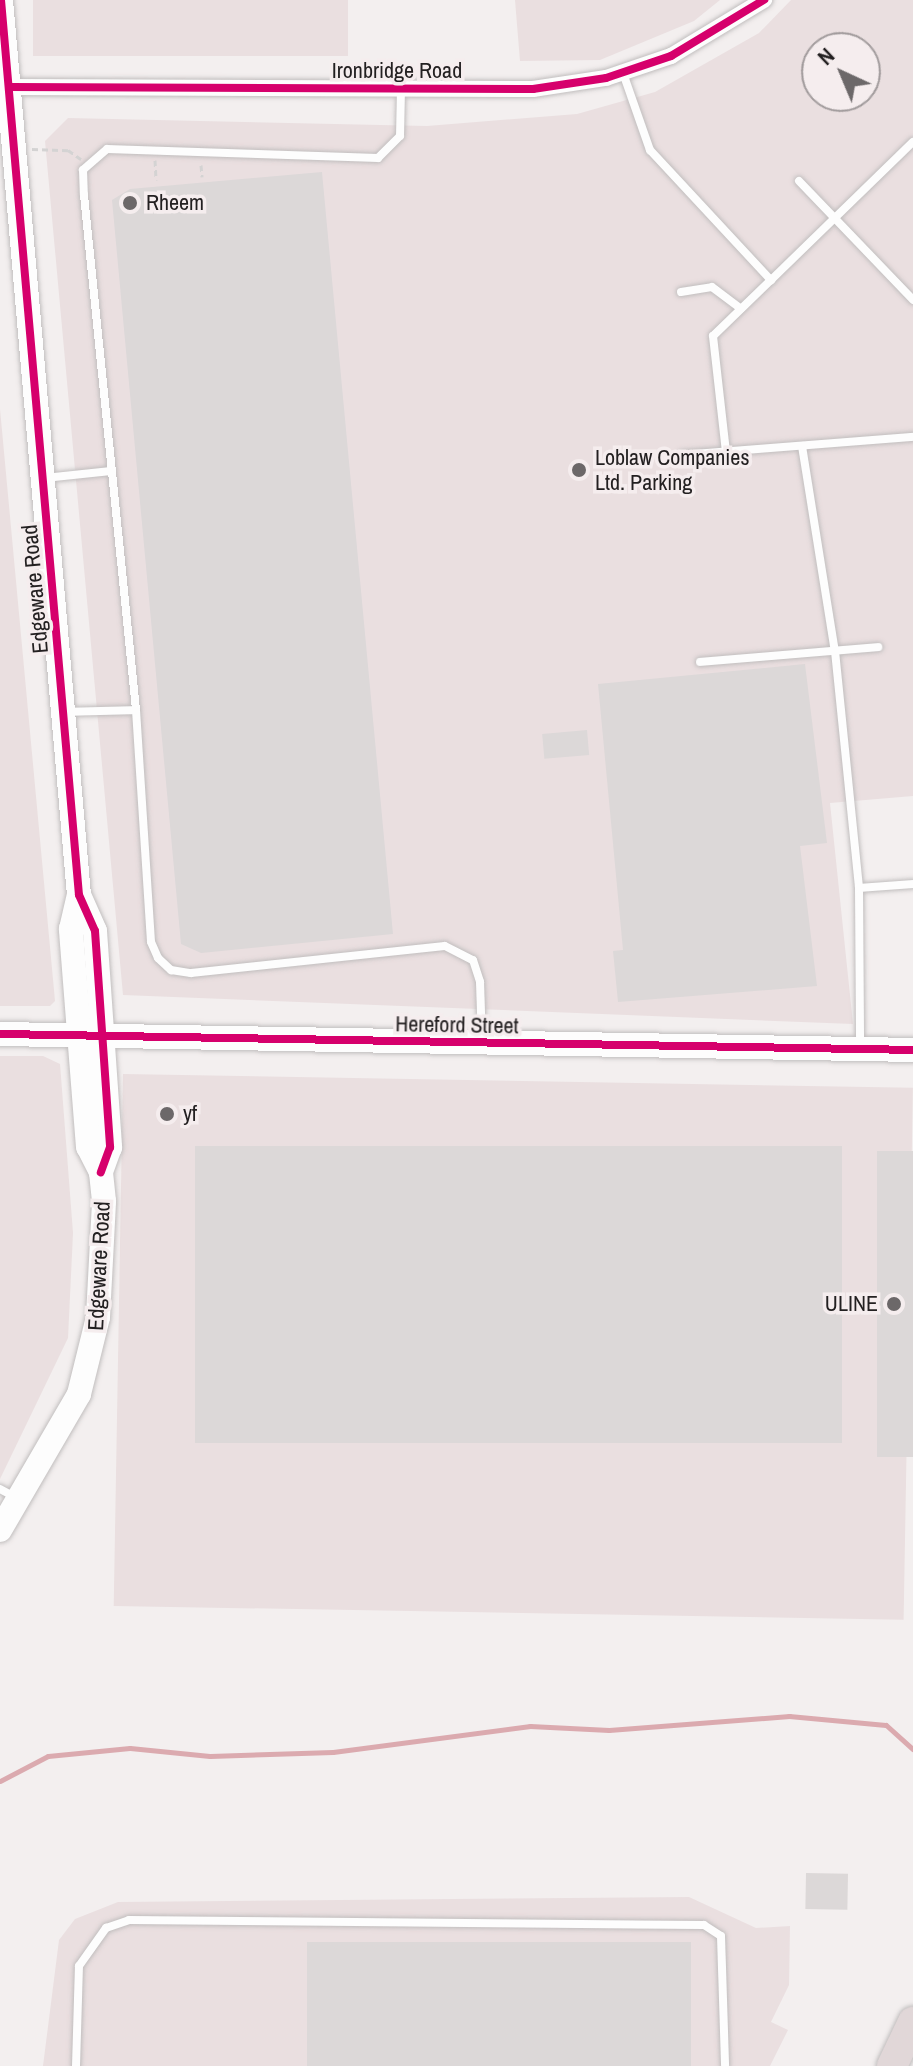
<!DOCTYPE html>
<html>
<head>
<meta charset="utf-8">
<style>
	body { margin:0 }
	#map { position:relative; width:913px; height:2066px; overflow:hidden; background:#f3efef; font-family:"Archivo Narrow",sans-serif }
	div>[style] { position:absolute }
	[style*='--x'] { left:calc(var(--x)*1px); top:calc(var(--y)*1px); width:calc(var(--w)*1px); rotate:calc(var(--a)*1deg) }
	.built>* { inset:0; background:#eadfe0; transform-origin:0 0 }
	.stream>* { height:5px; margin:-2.5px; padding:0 2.5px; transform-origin:2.5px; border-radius:2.5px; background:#dbaaaf }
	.building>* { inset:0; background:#dcd8d8; transform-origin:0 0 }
	.path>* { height:3px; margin-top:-1.5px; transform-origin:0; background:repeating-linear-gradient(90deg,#d4d3d3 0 6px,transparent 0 10px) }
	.roads { filter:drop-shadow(0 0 2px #c1bebe) drop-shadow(0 0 2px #c1bebe) }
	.lane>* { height:8px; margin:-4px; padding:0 4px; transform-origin:4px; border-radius:4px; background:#fdfdfd }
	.street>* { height:16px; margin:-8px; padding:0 8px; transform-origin:8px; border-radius:8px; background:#fdfdfd }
	.secondary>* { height:24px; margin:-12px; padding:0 12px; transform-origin:12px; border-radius:12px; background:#fdfdfd }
	.highway>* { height:30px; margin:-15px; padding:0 15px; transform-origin:15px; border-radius:15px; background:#e1d7d8 }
	.cycleway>* { height:8px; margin:-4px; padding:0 4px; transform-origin:4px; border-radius:4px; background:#d6006c }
	.dots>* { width:22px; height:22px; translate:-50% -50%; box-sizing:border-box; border:4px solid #f5edee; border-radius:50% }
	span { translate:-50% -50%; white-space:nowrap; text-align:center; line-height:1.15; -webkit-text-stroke:7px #f5edee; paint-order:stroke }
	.street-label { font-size:22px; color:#232021 }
	.poi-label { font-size:22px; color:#232021 }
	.left { translate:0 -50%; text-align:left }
	.right { translate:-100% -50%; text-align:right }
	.north { position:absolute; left:801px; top:32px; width:80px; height:80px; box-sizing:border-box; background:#f5edee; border:2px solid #a19b9c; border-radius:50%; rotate:316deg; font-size:22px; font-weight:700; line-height:32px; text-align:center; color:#232021 }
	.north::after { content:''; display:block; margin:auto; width:28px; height:36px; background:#6c6869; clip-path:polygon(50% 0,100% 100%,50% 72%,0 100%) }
</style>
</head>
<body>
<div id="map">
	<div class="built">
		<i style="left:33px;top:0;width:315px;height:56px"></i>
		<i style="clip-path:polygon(515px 0,720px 0,694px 21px,600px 60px,520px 61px)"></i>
		<i style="clip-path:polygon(evenodd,791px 0,913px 0,913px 796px,830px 803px,853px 1024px,123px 995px,45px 141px,68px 118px,427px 126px,577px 114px,655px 92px,759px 33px,791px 0,817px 48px,865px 48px,865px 96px,817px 96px,817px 48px)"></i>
		<i style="clip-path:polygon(0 409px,55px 1001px,50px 1006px,0 1006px)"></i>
		<i style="clip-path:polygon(0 1056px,43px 1056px,60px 1064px,73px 1233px,68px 1338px,0 1479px)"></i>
		<i style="left:123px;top:1074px;width:790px;height:532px;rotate:1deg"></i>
		<i style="clip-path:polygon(689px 1897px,756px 1928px,790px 1926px,789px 1985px,771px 2022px,788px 2030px,770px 2066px,43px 2066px,59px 1940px,75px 1919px,118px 1902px)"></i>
	</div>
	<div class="stream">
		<i style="--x:0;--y:1781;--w:54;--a:-27.5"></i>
		<i style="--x:48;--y:1756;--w:82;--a:-5.6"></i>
		<i style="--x:130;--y:1748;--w:80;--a:5.7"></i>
		<i style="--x:210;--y:1756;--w:123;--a:-1.9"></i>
		<i style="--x:333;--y:1752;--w:199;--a:-7.5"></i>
		<i style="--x:530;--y:1726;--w:79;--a:2.9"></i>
		<i style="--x:609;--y:1730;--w:181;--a:-4.4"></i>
		<i style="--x:789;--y:1716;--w:97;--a:5.3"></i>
		<i style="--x:886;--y:1725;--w:36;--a:42"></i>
	</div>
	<div class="building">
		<i style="clip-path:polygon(322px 172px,393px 934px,201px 953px,181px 944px,112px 200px,130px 189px)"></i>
		<i style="clip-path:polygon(805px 664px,827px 843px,800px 846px,817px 986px,618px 1002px,613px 951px,623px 950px,598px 684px)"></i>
		<i style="left:587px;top:730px;width:25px;height:45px;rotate:85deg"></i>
		<i style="left:195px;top:1146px;width:647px;height:297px"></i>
		<i style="left:877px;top:1151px;width:36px;height:306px"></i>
		<i style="left:806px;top:1873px;width:42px;height:36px;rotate:1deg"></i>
		<i style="left:307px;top:1942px;width:384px;height:124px"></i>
	</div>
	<div class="path">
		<i style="--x:32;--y:149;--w:36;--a:2"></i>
		<i style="--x:68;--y:150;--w:16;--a:35"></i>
		<i style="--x:155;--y:160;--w:20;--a:87"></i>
		<i style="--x:201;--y:165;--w:12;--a:85"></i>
	</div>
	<div class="roads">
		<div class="lane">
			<i style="--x:623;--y:73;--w:82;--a:70.7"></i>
			<i style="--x:650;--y:150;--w:178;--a:47.1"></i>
			<i style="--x:771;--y:280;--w:198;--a:-44.2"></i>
			<i style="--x:401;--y:89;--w:47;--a:91.2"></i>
			<i style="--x:400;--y:136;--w:31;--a:135"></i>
			<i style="--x:378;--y:158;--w:271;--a:-178.1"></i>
			<i style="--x:107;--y:149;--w:32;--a:139"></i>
			<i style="--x:83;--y:170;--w:25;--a:88"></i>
			<i style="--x:84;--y:195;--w:518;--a:84.23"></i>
			<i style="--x:136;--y:710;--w:232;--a:86.3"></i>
			<i style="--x:151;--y:942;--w:17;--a:66"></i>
			<i style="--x:158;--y:958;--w:18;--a:43"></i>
			<i style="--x:171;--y:970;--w:20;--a:9"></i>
			<i style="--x:191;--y:973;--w:255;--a:-6.1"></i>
			<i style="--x:445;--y:946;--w:31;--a:27"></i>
			<i style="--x:473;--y:960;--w:23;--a:72"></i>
			<i style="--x:480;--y:982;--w:59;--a:88.1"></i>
			<i style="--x:799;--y:181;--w:165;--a:46.2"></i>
			<i style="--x:681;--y:292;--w:31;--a:-9"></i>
			<i style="--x:712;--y:287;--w:36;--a:37"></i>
			<i style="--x:802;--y:446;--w:208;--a:80.9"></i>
			<i style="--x:835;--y:651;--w:238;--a:84.2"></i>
			<i style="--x:859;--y:888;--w:156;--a:89.6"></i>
			<i style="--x:726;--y:452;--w:117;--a:-96.4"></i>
			<i style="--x:713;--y:336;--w:81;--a:-44"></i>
			<i style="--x:682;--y:455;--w:232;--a:-4.5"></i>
			<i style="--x:44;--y:478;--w:68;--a:-5.9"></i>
			<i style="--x:700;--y:662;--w:179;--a:-4.8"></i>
			<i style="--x:65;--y:712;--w:71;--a:-1.6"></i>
			<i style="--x:859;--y:888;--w:54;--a:-4.2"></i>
			<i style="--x:0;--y:1489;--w:19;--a:28"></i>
			<i style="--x:76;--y:2066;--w:100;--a:-88.3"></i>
			<i style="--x:79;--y:1966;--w:47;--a:-54.6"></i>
			<i style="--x:106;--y:1928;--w:24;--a:-19"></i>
			<i style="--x:129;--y:1920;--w:575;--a:0.5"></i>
			<i style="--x:704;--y:1925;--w:20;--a:33"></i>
			<i style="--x:721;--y:1936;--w:130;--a:88.2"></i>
		</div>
		<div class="street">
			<i style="--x:10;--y:87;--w:523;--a:0.22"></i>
			<i style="--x:533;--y:89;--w:74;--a:-8.6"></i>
			<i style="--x:606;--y:78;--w:69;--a:-18.7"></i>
			<i style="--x:671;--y:56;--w:109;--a:-31.1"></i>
		</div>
		<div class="secondary">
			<i style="--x:1;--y:0;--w:898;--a:85.02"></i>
			<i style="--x:79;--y:895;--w:39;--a:66"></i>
			<i style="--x:95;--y:931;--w:217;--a:86"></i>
			<i style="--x:110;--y:1147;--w:27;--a:110"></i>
			<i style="--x:0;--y:1034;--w:913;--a:1"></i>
			<i style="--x:0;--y:1530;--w:157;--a:-59.8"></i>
			<i style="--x:79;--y:1394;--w:79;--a:-76.1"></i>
			<i style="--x:98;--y:1317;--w:116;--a:-87"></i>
			<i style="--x:104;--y:1201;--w:29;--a:-96"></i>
			<i style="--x:101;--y:1172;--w:28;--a:-117"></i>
			<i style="--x:88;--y:1147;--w:219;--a:-94.5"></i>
			<i style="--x:71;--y:929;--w:35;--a:-77"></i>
		</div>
		<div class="highway">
			<i style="--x:892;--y:2066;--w:49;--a:-64.5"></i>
		</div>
	</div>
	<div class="cycleway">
		<i style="--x:1;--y:0;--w:898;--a:85.02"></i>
		<i style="--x:79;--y:895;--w:39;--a:66"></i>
		<i style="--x:95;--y:931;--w:217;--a:86"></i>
		<i style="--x:110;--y:1147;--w:27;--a:110"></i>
		<i style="--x:10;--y:87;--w:523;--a:0.22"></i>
		<i style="--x:533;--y:89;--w:74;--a:-8.6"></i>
		<i style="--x:606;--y:78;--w:69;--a:-18.7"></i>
		<i style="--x:671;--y:56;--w:109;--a:-31.1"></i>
		<i style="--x:0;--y:1034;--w:913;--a:1"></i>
	</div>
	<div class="dots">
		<i style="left:130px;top:203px;background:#6c6869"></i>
		<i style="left:579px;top:470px;background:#6c6869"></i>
		<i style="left:167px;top:1114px;background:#6c6869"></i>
		<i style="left:894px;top:1304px;background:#6c6869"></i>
	</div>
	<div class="street-label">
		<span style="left:397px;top:71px">Ironbridge Road</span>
		<span style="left:35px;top:589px;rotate:-95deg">Edgeware Road</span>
		<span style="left:457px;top:1025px;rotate:1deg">Hereford Street</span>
		<span style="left:99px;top:1266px;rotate:-87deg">Edgeware Road</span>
	</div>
	<div class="poi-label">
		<span class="left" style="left:146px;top:203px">Rheem</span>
		<span class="left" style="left:595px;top:470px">Loblaw Companies<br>Ltd. Parking</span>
		<span class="left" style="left:183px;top:1114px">yf</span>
		<span class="right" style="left:878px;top:1304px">ULINE</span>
	</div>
	<div class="north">N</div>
</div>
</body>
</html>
